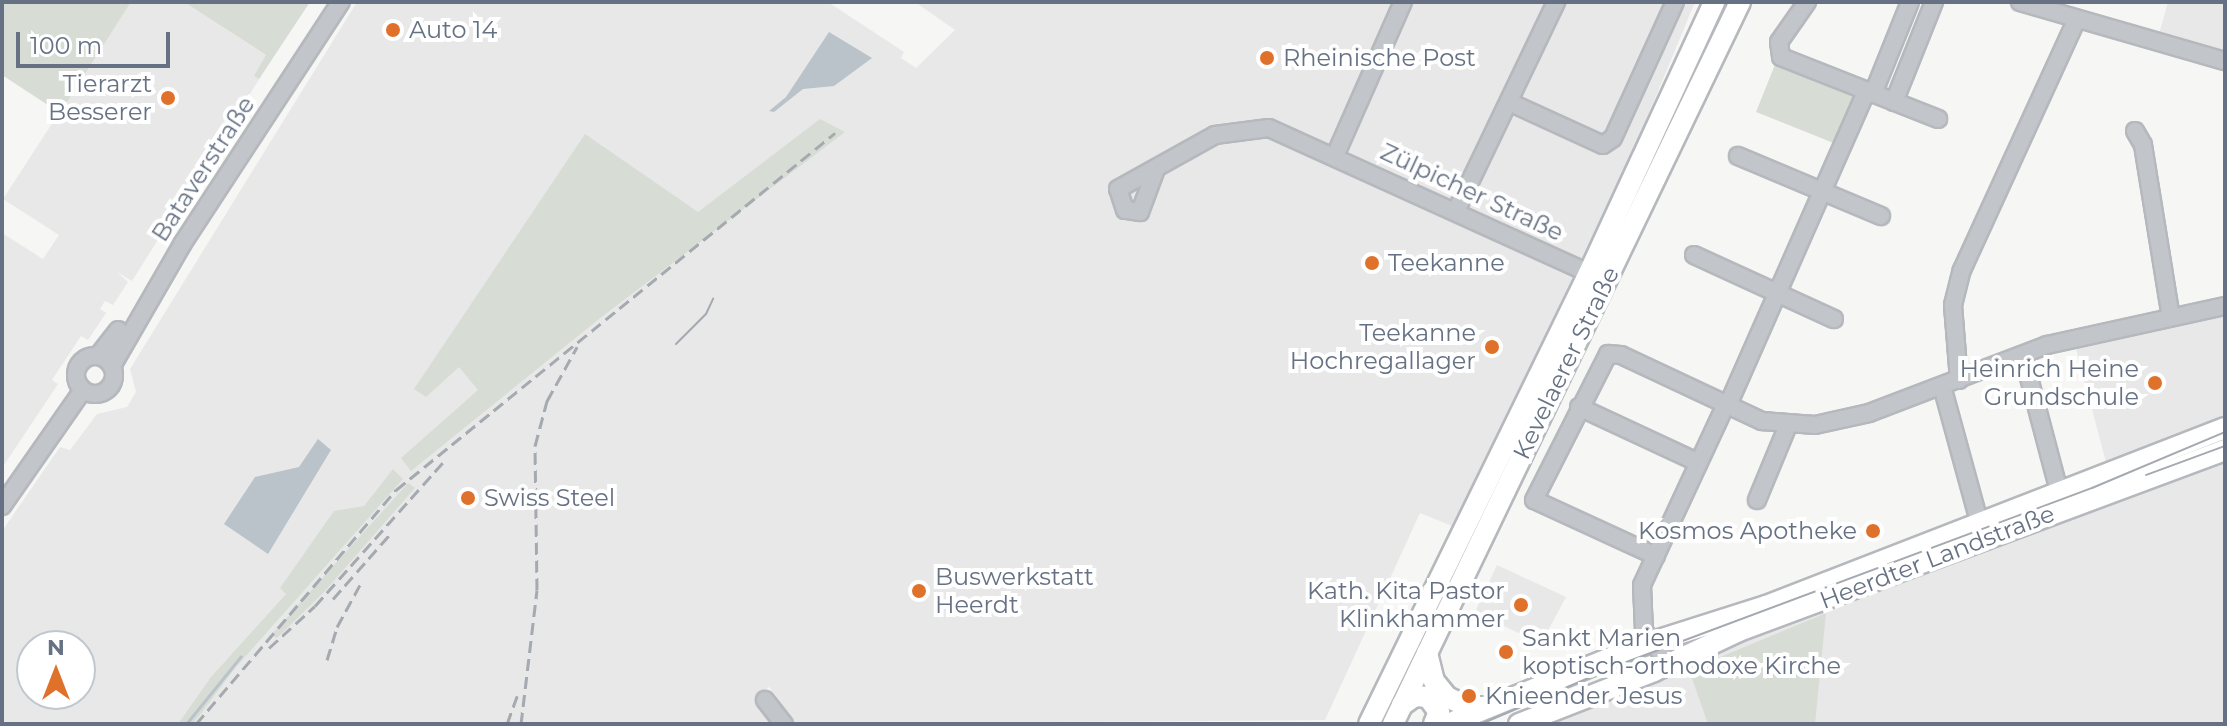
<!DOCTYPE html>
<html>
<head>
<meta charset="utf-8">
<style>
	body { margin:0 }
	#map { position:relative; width:2227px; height:726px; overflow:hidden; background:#f6f7f4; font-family:Montserrat,sans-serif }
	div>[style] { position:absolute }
	.built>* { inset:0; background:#e7e8e7 }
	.green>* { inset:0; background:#d7ddd5 }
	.water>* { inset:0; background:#bac3c9 }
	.stream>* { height:3px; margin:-1.5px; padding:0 1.5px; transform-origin:1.5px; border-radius:1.5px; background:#bac3c9 }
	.roads { filter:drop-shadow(2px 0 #b5b8bd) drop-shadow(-2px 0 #b5b8bd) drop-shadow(0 2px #b5b8bd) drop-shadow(0 -2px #b5b8bd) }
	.minor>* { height:16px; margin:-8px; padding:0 8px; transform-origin:8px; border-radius:8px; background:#c2c5c9 }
	.minor>.ring { margin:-8px; padding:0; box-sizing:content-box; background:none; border:16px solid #c2c5c9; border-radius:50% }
	.major>* { height:20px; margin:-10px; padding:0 10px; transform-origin:10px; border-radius:10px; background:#fff }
	.tram>* { height:2px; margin:-1px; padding:0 1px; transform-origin:1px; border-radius:1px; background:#a5a9b0 }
	.rail>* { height:3px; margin-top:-1.5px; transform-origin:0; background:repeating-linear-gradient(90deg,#a5a9b0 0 12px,transparent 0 18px) }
	.dots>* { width:22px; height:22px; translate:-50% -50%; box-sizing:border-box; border:4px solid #fff; border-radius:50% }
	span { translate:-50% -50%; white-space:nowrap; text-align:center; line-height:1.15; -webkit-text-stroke:8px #fff; paint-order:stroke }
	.poi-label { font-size:24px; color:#667284 }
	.left { translate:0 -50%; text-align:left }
	.right { translate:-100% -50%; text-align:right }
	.street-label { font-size:24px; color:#667284 }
	.frame { position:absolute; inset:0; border:4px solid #667284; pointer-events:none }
	.north { position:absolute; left:16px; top:630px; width:80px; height:80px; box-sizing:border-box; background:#fff; border:2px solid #c2c7ce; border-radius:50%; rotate:0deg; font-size:22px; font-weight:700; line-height:32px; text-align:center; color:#667284 }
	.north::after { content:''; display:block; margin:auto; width:28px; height:36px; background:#df712b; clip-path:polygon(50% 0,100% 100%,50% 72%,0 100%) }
	.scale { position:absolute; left:16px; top:32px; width:154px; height:36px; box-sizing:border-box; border:4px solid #667284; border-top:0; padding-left:10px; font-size:24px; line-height:28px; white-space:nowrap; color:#667284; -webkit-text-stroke:6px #fff; paint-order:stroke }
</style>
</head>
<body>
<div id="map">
	<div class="built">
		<i style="clip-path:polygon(131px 2px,184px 2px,272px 59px,132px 281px,117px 272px,128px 282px,113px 305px,105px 301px,100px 309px,106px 313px,88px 340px,81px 336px,52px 380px,58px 384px,2px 468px,2px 233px,43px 259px,59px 235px,3px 199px)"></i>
		<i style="clip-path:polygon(evenodd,357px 2px,828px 2px,904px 52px,901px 58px,916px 68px,955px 30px,915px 2px,1695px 2px,1627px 166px,1452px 526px,1420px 513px,1325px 720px,797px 724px,769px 687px,757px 698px,778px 724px,2px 724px,2px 531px,60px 447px,70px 450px,97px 414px,127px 407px,136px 392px,130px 369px,357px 2px,32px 646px,80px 646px,80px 694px,32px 694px,32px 646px)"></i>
		<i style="clip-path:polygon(2168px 2px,2225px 2px,2225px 53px,2159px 34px)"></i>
		<i style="clip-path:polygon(2225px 312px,2225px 421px,2107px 466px,2075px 345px)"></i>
		<i style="clip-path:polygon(2225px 457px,2225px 724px,1529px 724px,1723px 643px)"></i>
		<i style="clip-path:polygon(1497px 565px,1566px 597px,1545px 636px,1539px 633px,1535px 641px,1475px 612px)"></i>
	</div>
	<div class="green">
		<i style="clip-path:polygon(2px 2px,131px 2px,60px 113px,2px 75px)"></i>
		<i style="clip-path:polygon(184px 2px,310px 2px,259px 79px,254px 76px,266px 55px)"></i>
		<i style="clip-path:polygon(1776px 62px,1852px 92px,1855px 98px,1836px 144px,1756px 112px)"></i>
		<i style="clip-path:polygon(820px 119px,845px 132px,599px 319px,411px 471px,401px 458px,478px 390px,459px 367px,426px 397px,414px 389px,585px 134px,698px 212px)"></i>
		<i style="clip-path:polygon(393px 469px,403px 479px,236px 667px,193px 724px,178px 724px,211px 677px,286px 594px,280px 588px,334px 511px,364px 506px)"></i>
		<i style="clip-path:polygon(408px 483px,415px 488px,324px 592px,277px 638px,271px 635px)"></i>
		<i style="clip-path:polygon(1826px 613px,1815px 724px,1708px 724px,1689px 670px)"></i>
	</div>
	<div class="water">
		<i style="clip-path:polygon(829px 32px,872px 58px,834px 86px,803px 89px,774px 112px,769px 111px,786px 97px)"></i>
		<i style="clip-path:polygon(318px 439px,331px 450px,268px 554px,224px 524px,255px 477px,299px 467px)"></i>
	</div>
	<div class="stream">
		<i style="left:186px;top:724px;width:87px;rotate:-51deg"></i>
	</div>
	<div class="roads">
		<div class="minor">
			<i style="left:1807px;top:2px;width:49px;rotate:125deg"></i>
			<i style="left:1779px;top:42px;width:15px;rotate:82deg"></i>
			<i style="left:1781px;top:57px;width:169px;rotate:21.5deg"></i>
			<i style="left:2020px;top:2px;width:213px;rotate:16.1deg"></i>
			<i style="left:1873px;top:94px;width:99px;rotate:-68.1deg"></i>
			<i style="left:1509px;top:102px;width:103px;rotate:24.6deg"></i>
			<i style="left:1603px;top:145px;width:12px;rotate:-35deg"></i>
			<i style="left:1613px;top:138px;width:149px;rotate:-65.5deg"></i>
			<i style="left:1894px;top:102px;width:108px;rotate:-68.2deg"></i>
			<i style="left:2135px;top:131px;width:16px;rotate:60deg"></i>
			<i style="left:2143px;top:145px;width:174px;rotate:80.8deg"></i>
			<i style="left:1335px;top:156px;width:168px;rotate:-66.2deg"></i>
			<i style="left:1738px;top:156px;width:155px;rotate:22.8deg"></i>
			<i style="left:1156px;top:169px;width:46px;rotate:110.4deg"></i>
			<i style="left:1140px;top:212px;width:15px;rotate:-172deg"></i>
			<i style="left:1125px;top:210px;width:22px;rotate:-108deg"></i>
			<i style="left:1118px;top:189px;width:111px;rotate:-29.1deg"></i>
			<i style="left:1215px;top:135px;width:54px;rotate:-7.4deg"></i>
			<i style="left:1269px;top:128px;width:351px;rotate:24.4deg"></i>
			<i style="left:1456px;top:211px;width:232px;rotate:-64.4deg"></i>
			<i style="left:1694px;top:255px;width:154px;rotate:24.6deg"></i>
			<i style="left:2023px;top:355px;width:145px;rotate:75.2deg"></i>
			<i class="ring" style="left:76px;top:356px;width:22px;height:22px"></i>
			<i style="left:98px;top:356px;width:33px;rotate:-52deg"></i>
			<i style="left:112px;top:366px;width:142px;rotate:-60deg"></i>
			<i style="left:183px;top:243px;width:288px;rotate:-56.8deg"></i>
			<i style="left:1959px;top:380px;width:75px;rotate:-94.6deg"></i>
			<i style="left:1953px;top:305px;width:36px;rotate:-76deg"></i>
			<i style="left:1962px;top:270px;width:276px;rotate:-65.4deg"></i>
			<i style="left:1942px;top:386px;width:140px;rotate:74.7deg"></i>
			<i style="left:1728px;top:405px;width:342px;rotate:-66.2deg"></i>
			<i style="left:1579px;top:407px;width:132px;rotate:25deg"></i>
			<i style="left:1757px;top:500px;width:81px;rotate:-67.5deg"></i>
			<i style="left:2px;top:506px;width:141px;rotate:-55.1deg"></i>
			<i style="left:1656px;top:556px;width:134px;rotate:-155.3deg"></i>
			<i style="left:1534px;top:500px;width:164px;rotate:-63.1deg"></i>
			<i style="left:1608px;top:354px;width:13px;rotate:4deg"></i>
			<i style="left:1621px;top:355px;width:156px;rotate:25.1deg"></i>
			<i style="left:1762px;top:421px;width:53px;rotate:4.3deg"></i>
			<i style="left:1815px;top:425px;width:55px;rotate:-12.5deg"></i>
			<i style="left:1869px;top:413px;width:191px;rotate:-20.9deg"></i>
			<i style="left:2047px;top:345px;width:182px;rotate:-12.4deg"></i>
			<i style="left:1669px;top:663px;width:41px;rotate:-128deg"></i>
			<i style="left:1644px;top:631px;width:46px;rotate:-92.5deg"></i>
			<i style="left:1642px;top:585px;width:200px;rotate:-65.1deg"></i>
			<i style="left:765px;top:700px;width:31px;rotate:52deg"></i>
		</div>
		<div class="major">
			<i style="left:1427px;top:653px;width:29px;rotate:76deg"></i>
			<i style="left:1434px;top:681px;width:21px;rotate:51deg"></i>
			<i style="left:1447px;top:697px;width:23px;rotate:25deg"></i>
			<i style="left:1468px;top:707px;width:18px"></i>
			<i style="left:1402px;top:705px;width:16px;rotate:-35deg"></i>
			<i style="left:1415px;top:696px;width:13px;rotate:4deg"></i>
			<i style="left:1428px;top:697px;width:19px;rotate:54deg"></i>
			<i style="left:1439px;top:712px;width:13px;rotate:113deg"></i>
			<i style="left:1369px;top:724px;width:502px;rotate:-64deg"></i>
			<i style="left:1589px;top:273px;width:298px;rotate:-65.2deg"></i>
			<i style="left:1393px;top:724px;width:801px;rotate:-64.33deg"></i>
			<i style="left:1448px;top:724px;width:207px;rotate:-22.1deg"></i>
			<i style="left:1640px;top:646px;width:132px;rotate:-17.6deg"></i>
			<i style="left:1766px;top:606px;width:492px;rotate:-21.2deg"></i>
			<i style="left:1519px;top:724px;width:145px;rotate:-21.4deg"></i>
			<i style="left:1654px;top:671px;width:94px;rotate:-25.2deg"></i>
			<i style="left:1739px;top:631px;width:519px;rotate:-20.43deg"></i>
		</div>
	</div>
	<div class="tram">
		<i style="left:676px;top:344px;width:42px;rotate:-45deg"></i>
		<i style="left:706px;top:314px;width:17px;rotate:-65deg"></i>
		<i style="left:2146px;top:475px;width:84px;rotate:-20.2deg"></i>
		<i style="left:1481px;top:724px;width:152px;rotate:-23.2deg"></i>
		<i style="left:1621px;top:664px;width:503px;rotate:-20.49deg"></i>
		<i style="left:2092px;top:488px;width:144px;rotate:-22.8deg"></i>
	</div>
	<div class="rail">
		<i style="left:333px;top:599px;width:88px;rotate:-48.7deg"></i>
		<i style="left:269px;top:648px;width:62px;rotate:-42.4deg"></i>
		<i style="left:315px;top:606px;width:194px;rotate:-48.3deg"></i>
		<i style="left:327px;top:660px;width:34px;rotate:-73deg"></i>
		<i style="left:337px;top:627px;width:50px;rotate:-61.4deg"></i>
		<i style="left:196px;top:724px;width:308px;rotate:-49.5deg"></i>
		<i style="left:396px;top:490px;width:566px;rotate:-39.12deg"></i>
		<i style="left:507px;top:724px;width:30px;rotate:-70deg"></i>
		<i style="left:521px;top:724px;width:135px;rotate:-83.2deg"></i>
		<i style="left:537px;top:590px;width:144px;rotate:-90.8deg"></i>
		<i style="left:535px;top:446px;width:47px;rotate:-75.1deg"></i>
		<i style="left:547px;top:401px;width:62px;rotate:-60.9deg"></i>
	</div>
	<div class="dots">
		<i style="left:393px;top:30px;background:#df712b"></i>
		<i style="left:1267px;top:58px;background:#df712b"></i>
		<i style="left:168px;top:98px;background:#df712b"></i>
		<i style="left:1372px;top:263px;background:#df712b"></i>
		<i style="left:1492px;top:347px;background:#df712b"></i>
		<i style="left:2155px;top:383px;background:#df712b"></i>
		<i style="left:468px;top:498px;background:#df712b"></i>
		<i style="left:1873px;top:531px;background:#df712b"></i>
		<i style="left:919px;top:591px;background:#df712b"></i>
		<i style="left:1521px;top:605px;background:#df712b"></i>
		<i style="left:1506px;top:652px;background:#df712b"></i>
		<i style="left:1469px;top:696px;background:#df712b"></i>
	</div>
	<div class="poi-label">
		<span class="left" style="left:409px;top:30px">Auto 14</span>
		<span class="left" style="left:1283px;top:58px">Rheinische Post</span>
		<span class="right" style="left:152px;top:98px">Tierarzt<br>Besserer</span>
		<span class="left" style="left:1388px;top:263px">Teekanne</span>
		<span class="right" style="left:1476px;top:347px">Teekanne<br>Hochregallager</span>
		<span class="right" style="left:2139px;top:383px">Heinrich Heine<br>Grundschule</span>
		<span class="left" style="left:484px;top:498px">Swiss Steel</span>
		<span class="right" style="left:1857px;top:531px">Kosmos Apotheke</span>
		<span class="left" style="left:935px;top:591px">Buswerkstatt<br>Heerdt</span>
		<span class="right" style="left:1505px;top:605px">Kath. Kita Pastor<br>Klinkhammer</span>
		<span class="left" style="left:1522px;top:652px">Sankt Marien<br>koptisch-orthodoxe Kirche</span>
		<span class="left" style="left:1485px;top:696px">Knieender Jesus</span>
	</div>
	<div class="street-label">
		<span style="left:203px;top:169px;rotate:-57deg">Bataverstraße</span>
		<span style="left:1472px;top:192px;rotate:25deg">Zülpicher Straße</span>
		<span style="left:1566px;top:363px;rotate:-64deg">Kevelaerer Straße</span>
		<span style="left:1937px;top:557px;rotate:-21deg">Heerdter Landstraße</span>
	</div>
	<div class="frame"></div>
	<div class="north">N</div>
	<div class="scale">100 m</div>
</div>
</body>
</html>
